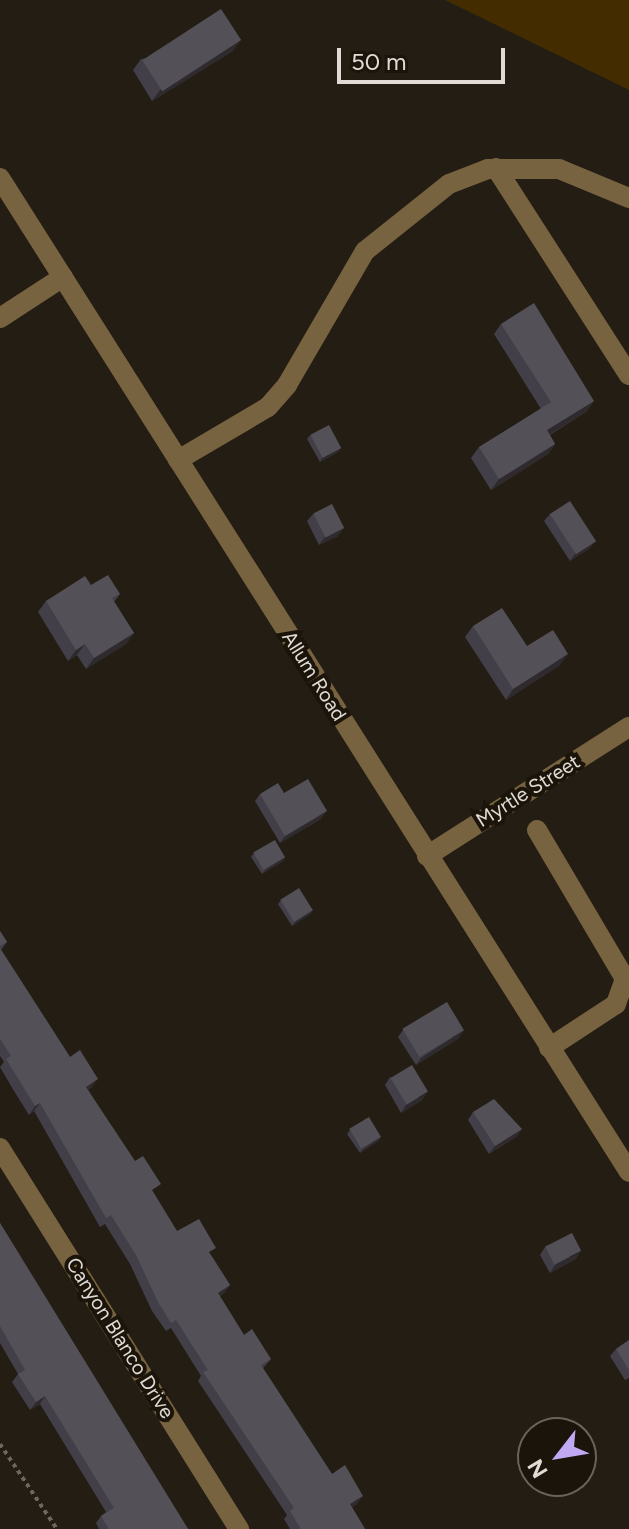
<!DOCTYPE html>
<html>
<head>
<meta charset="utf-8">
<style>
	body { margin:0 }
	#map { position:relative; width:629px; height:1529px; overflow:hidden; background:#241d13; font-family:Figtree,sans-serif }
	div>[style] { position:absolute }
	.green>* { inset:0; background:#432c00 }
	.path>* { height:4px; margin-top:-2px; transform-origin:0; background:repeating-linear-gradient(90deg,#6d675e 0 4px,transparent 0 8px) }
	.minor>* { height:20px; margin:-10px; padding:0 10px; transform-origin:10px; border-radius:10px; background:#786341 }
	.wall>* { inset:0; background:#423f49 }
	.shaded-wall>* { inset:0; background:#2f2a2d }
	.building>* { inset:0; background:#535058; transform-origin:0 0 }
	span { translate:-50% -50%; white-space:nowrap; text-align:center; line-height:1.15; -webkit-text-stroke:8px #1a140a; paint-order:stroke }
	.street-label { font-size:20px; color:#e0dbd4 }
	.north { position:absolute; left:517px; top:1417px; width:80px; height:80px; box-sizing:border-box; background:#1a140a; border:2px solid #69645b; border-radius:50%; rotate:239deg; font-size:22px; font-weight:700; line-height:32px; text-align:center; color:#e0dbd4 }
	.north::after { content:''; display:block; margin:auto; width:28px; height:36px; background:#c1a8f3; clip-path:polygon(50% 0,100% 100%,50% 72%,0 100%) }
	.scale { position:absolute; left:337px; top:48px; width:168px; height:36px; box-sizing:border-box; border:4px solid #e0dbd4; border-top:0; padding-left:10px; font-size:24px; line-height:28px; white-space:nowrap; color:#e0dbd4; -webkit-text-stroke:6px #1a140a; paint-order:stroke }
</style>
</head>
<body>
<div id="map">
	<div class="green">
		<i style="clip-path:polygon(445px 0,629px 0,629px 90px)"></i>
	</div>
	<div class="path">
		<i style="left:0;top:1444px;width:102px;rotate:56.2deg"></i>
	</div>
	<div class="minor">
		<i style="left:496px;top:168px;width:246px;rotate:57.3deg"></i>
		<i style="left:0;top:178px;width:1176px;rotate:57.67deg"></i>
		<i style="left:0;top:318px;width:75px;rotate:-33.1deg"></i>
		<i style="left:178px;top:460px;width:104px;rotate:-30.5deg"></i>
		<i style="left:268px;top:407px;width:29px;rotate:-49deg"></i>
		<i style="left:287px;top:385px;width:155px;rotate:-59.8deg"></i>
		<i style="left:365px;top:251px;width:107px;rotate:-38.6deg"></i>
		<i style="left:449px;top:184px;width:42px;rotate:-21deg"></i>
		<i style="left:488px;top:169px;width:71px"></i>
		<i style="left:559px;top:169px;width:76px;rotate:22.5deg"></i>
		<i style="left:537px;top:830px;width:173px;rotate:59.4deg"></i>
		<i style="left:625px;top:979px;width:27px;rotate:110deg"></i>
		<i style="left:616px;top:1004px;width:80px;rotate:146.7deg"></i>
		<i style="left:427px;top:856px;width:240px;rotate:-32.6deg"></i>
		<i style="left:0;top:1148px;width:450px;rotate:57.9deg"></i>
	</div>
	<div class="wall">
		<i style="clip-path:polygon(233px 51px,152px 101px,133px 70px,141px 59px)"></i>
		<i style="clip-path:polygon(501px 324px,594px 401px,586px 412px,550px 435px,555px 444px,548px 454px,491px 490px,471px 458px,479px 447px,541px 409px,494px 334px)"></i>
		<i style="clip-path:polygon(310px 435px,341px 448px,338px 452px,320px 462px,307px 439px)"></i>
		<i style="clip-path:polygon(313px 514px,338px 536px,319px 545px,307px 521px)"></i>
		<i style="clip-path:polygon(550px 514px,590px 548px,570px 561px,544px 521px)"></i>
		<i style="clip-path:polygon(91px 585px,120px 594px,114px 602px,134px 633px,126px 644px,86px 669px,77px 655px,68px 661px,38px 612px,46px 601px)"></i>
		<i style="clip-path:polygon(473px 626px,527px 646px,560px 665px,506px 700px,465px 637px)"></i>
		<i style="clip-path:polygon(284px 793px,321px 819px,280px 843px,255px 801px,260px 794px)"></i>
		<i style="clip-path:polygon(254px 853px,285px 857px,283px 861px,262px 874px,251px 857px)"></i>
		<i style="clip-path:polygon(281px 900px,313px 910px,310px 914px,292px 926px,278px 904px)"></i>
		<i style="clip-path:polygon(0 931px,7px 942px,1px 950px,70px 1057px,92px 1087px,88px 1090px,177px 1231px,211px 1255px,230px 1285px,224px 1293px,220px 1296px,244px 1335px,271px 1359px,263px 1368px,332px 1474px,357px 1504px,352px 1507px,365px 1529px,290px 1529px,284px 1519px,287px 1515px,198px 1381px,201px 1376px,171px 1328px,166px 1331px,152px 1311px,130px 1264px,105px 1224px,100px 1227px,34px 1111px,29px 1115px,14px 1091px,0 1067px,4px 1062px,0 1056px)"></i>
		<i style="clip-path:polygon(403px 1030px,459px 1038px,416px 1065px,398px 1037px)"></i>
		<i style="clip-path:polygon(390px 1077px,422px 1100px,401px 1113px,385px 1085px)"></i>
		<i style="clip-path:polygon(473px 1112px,522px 1129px,516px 1137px,489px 1154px,468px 1120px)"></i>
		<i style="clip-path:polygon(350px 1130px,381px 1137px,378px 1141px,360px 1153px,347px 1134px)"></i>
		<i style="clip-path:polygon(0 1223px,188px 1529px,99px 1529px,96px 1523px,101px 1516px,106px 1512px,40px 1404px,30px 1410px,12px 1382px,18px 1374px,0 1343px)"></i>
		<i style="clip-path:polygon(545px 1247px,576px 1259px,550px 1273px,540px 1255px)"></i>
		<i style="clip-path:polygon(629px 1340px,629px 1378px,625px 1380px,610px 1356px,616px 1349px)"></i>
	</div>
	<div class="shaded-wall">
		<i style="clip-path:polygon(241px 40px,233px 51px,152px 101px,160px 90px)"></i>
		<i style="clip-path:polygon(594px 401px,586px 412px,539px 441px,547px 430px)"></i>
		<i style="clip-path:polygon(555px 444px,548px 454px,491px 490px,499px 479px)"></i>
		<i style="clip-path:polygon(341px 448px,338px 452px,320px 462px,322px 458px)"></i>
		<i style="clip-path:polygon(344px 528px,338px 536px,319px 545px,324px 538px)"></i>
		<i style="clip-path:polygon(596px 541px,590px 548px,570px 561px,575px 554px)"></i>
		<i style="clip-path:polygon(134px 633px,126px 644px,86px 669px,94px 658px)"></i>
		<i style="clip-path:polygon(85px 644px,77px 655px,68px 661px,76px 650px)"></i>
		<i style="clip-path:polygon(568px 654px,560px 665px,506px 700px,513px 689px)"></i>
		<i style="clip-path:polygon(327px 811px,321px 819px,280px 843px,285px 836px)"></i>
		<i style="clip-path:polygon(285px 857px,283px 861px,262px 874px,265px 870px)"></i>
		<i style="clip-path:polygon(313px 910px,310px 914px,292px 926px,295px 922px)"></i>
		<i style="clip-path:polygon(464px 1030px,459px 1038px,416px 1065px,421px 1058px)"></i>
		<i style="clip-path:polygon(98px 1079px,92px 1087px,80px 1095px,86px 1087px)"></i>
		<i style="clip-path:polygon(428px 1092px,422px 1100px,401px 1113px,406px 1105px)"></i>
		<i style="clip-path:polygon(40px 1103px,34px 1111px,29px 1115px,35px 1106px)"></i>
		<i style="clip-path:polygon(522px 1129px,516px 1137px,489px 1154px,495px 1146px)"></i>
		<i style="clip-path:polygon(381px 1137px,378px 1141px,360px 1153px,363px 1149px)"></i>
		<i style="clip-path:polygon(581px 1251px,576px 1259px,550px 1273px,555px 1265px)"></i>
		<i style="clip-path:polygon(230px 1285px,224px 1293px,212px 1301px,218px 1293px)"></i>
		<i style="clip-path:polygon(45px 1396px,40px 1404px,30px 1410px,36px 1402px)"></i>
		<i style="clip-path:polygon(363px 1496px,357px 1504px,345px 1512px,350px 1504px)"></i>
	</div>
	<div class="building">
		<i style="left:221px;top:9px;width:37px;height:94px;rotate:57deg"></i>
		<i style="clip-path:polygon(534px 303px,594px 401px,547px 430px,555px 444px,499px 479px,479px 447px,551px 402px,501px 324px)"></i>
		<i style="left:329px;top:425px;width:26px;height:21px;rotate:62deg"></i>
		<i style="left:570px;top:501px;width:48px;height:24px;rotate:57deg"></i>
		<i style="left:332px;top:504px;width:27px;height:21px;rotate:63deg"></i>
		<i style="clip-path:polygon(108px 575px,120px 594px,112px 598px,134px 633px,94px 658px,85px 644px,76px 650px,46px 601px,85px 576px,91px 585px)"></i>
		<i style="clip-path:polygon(502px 608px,527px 646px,553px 630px,568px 654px,513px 689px,473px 626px)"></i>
		<i style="clip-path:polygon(308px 779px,327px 811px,285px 836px,260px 794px,278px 783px,284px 793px)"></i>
		<i style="left:275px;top:840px;width:20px;height:25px;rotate:60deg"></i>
		<i style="left:299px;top:888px;width:26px;height:22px;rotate:58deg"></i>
		<i style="clip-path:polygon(0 931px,7px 942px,0 946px)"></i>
		<i style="clip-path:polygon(0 948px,70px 1057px,80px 1050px,98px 1079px,86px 1087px,135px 1161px,143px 1156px,161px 1184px,152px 1190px,177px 1231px,199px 1219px,216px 1248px,209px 1252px,230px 1285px,218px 1293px,244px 1335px,252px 1329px,271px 1359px,261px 1365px,332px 1474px,345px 1465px,363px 1496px,350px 1504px,365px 1529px,301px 1529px,290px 1511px,294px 1508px,203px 1372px,208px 1370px,176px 1320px,171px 1323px,158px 1302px,136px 1255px,111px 1215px,106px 1218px,40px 1103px,35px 1106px,6px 1059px,11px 1056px,0 1039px)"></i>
		<i style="left:447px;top:1002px;width:33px;height:52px;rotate:59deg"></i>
		<i style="left:412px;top:1065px;width:31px;height:25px;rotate:59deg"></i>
		<i style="clip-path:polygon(494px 1099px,522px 1129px,495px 1146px,473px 1112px)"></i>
		<i style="left:369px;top:1117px;width:23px;height:23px;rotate:59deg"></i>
		<i style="clip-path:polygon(0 1223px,188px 1529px,109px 1529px,101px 1516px,114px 1508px,45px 1396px,36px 1402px,18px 1374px,25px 1370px,0 1326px)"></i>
		<i style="left:572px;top:1233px;width:20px;height:30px;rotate:63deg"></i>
		<i style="clip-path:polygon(629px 1340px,629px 1370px,616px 1349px)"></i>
	</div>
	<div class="street-label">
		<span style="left:314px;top:676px;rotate:58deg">Allum Road</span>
		<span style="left:528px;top:791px;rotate:-32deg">Myrtle Street</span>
		<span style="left:120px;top:1338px;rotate:58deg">Canyon Blanco Drive</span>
	</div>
	<div class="north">N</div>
	<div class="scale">50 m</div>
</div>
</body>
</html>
